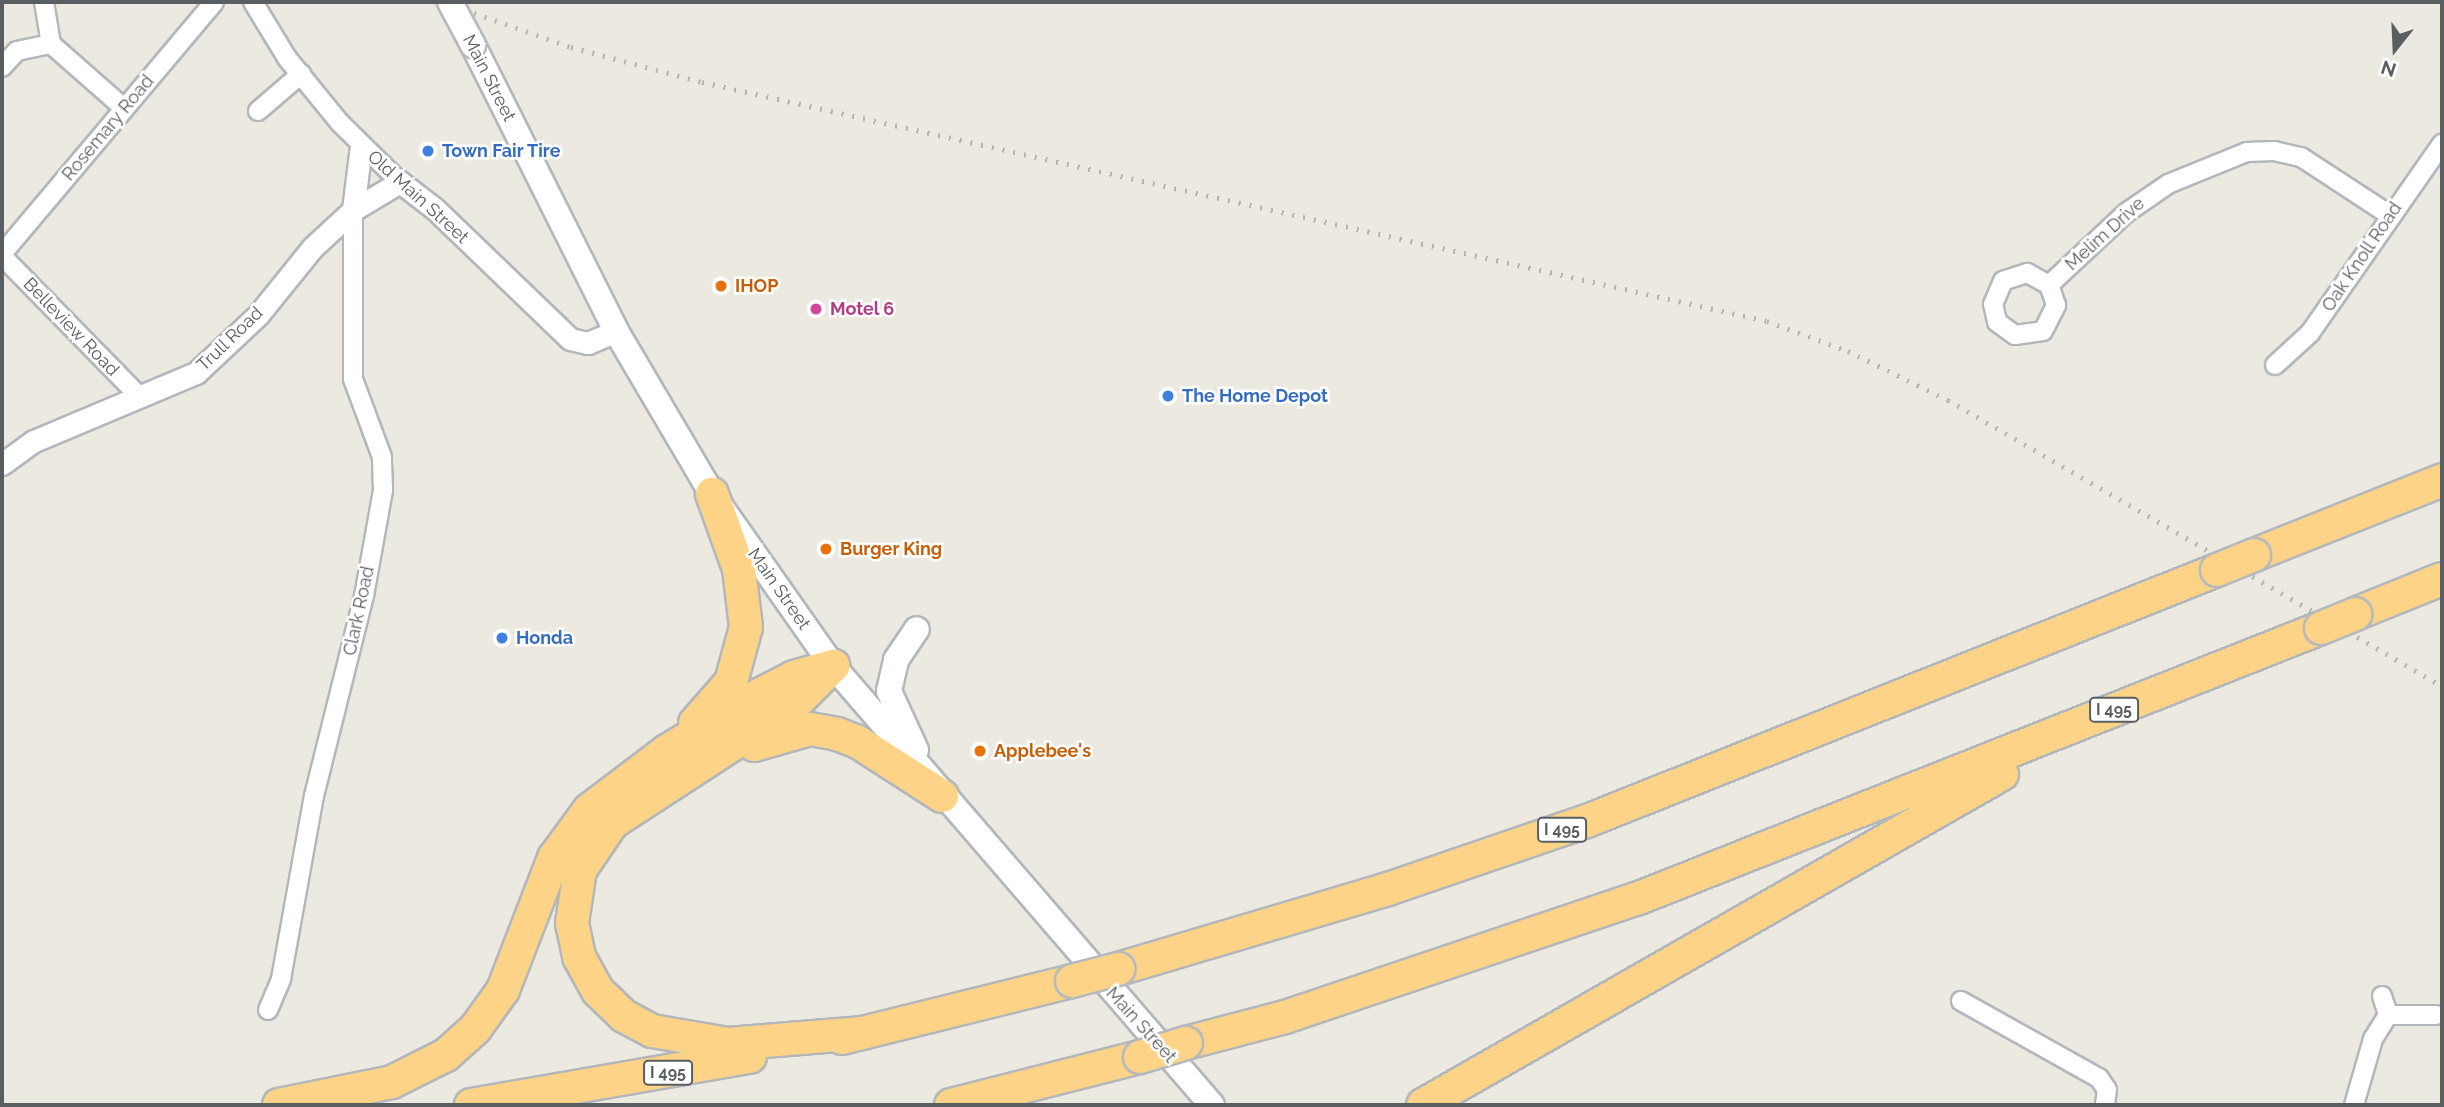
<!DOCTYPE html>
<html>
<head>
<meta charset="utf-8">
<style>
	body { margin:0 }
	#map { position:relative; width:2444px; height:1107px; overflow:hidden; background:#ece9e0; font-family:Raleway,sans-serif }
	div>[style] { position:absolute }
	.roads { filter:drop-shadow(2px 0 #b3b7bb) drop-shadow(-2px 0 #b3b7bb) drop-shadow(0 2px #b3b7bb) drop-shadow(0 -2px #b3b7bb) }
	.minor>* { height:18px; margin:-9px; padding:0 9px; transform-origin:9px; border-radius:9px; background:#fff }
	.tertiary>* { height:21px; margin:-10.5px; padding:0 10.5px; transform-origin:10.5px; border-radius:10.5px; background:#fff }
	.secondary>* { height:24px; margin:-12px; padding:0 12px; transform-origin:12px; border-radius:12px; background:#fff }
	.motorway>* { height:32px; margin:-16px; padding:0 16px; transform-origin:16px; border-radius:16px; background:#fdd487 }
	.rail>* { height:4.5px; margin-top:-2.25px; transform-origin:0; background:repeating-linear-gradient(90deg,#b2b3b3 0 2px,transparent 0 11px) }
	.bridges { filter:drop-shadow(2px 0 #b4b9be) drop-shadow(-2px 0 #b4b9be) drop-shadow(0 2px #b4b9be) drop-shadow(0 -2px #b4b9be) }
	.secondary-bridge>* { height:24px; margin:-12px; padding:0 12px; transform-origin:12px; border-radius:12px; background:#fff }
	.motorway-bridge>* { height:32px; margin:-16px; padding:0 16px; transform-origin:16px; border-radius:16px; background:#fdd487 }
	.dots>* { width:19px; height:19px; translate:-50% -50%; box-sizing:border-box; border:4px solid #fff; border-radius:50% }
	span { translate:-50% -50%; white-space:nowrap; text-align:center; line-height:1.15; -webkit-text-stroke:5px #fff; paint-order:stroke }
	.shield-label span { padding:2px 5px; background:#fff; border:2px solid; border-radius:5px; -webkit-text-stroke-width:0 }
	.shield-label { font-size:16px; color:#595e62; font-weight:700 }
	.street-label { font-size:18px; color:#595e62 }
	.shop-label { font-size:18px; color:#366cbe; font-weight:700 }
	.left { translate:0 -50%; text-align:left }
	.food-label { font-size:18px; color:#c56008; font-weight:700 }
	.hotel-label { font-size:18px; color:#b23c85; font-weight:700 }
	.frame { position:absolute; inset:0; border:4px solid #595e62; pointer-events:none }
	.north { position:absolute; left:2360px; top:14px; width:70px; height:70px; -webkit-text-stroke:5px #fff; paint-order:stroke; rotate:198deg; font-size:19px; font-weight:700; line-height:28px; text-align:center; color:#595e62 }
	.north::after { content:''; display:block; margin:auto; width:24px; height:32px; background:#595e62; clip-path:polygon(50% 0,100% 100%,50% 72%,0 100%) }
</style>
</head>
<body>
<div id="map">
	<div class="roads">
		<div class="minor">
			<i style="left:44px;top:2px;width:43px;rotate:80.5deg"></i>
			<i style="left:253px;top:2px;width:66px;rotate:58.7deg"></i>
			<i style="left:287px;top:58px;width:84px;rotate:50.8deg"></i>
			<i style="left:340px;top:123px;width:84px;rotate:44.5deg"></i>
			<i style="left:51px;top:44px;width:98px;rotate:41.3deg"></i>
			<i style="left:2px;top:67px;width:22px;rotate:-47deg"></i>
			<i style="left:17px;top:51px;width:35px;rotate:-12deg"></i>
			<i style="left:258px;top:111px;width:57px;rotate:-40.7deg"></i>
			<i style="left:2px;top:254px;width:329px;rotate:-49.9deg"></i>
			<i style="left:2px;top:256px;width:199px;rotate:45.6deg"></i>
			<i style="left:2049px;top:285px;width:25px;rotate:-151deg"></i>
			<i style="left:2027px;top:273px;width:25px;rotate:162deg"></i>
			<i style="left:2003px;top:281px;width:25px;rotate:113deg"></i>
			<i style="left:1993px;top:304px;width:18px;rotate:77deg"></i>
			<i style="left:1997px;top:322px;width:22px;rotate:36deg"></i>
			<i style="left:2015px;top:335px;width:28px;rotate:-8deg"></i>
			<i style="left:2043px;top:331px;width:29px;rotate:-63deg"></i>
			<i style="left:2056px;top:305px;width:21px;rotate:-109deg"></i>
			<i style="left:2049px;top:285px;width:105px;rotate:-43.1deg"></i>
			<i style="left:2126px;top:213px;width:51px;rotate:-34.6deg"></i>
			<i style="left:2168px;top:184px;width:85px;rotate:-22.1deg"></i>
			<i style="left:2247px;top:152px;width:27px;rotate:-2deg"></i>
			<i style="left:2274px;top:151px;width:28px;rotate:13deg"></i>
			<i style="left:2301px;top:157px;width:108px;rotate:33.2deg"></i>
			<i style="left:2275px;top:365px;width:47px;rotate:-42.4deg"></i>
			<i style="left:2310px;top:333px;width:231px;rotate:-55.1deg"></i>
			<i style="left:2382px;top:996px;width:20px;rotate:72deg"></i>
			<i style="left:1961px;top:1001px;width:158px;rotate:29.2deg"></i>
			<i style="left:2099px;top:1078px;width:14px;rotate:56deg"></i>
			<i style="left:2107px;top:1090px;width:15px;rotate:98deg"></i>
			<i style="left:268px;top:1010px;width:34px;rotate:-67deg"></i>
			<i style="left:281px;top:979px;width:186px;rotate:-79.8deg"></i>
			<i style="left:314px;top:796px;width:206px;rotate:-76deg"></i>
			<i style="left:364px;top:596px;width:108px;rotate:-79.8deg"></i>
			<i style="left:383px;top:490px;width:33px;rotate:-92deg"></i>
			<i style="left:382px;top:457px;width:83px;rotate:-110.4deg"></i>
			<i style="left:353px;top:379px;width:169px;rotate:-90deg"></i>
			<i style="left:2388px;top:1015px;width:48px"></i>
			<i style="left:2354px;top:1105px;width:69px;rotate:-73.9deg"></i>
			<i style="left:2373px;top:1039px;width:28px;rotate:-58deg"></i>
		</div>
		<div class="tertiary">
			<i style="left:353px;top:210px;width:64px;rotate:-82.9deg"></i>
			<i style="left:2px;top:464px;width:39px;rotate:-36deg"></i>
			<i style="left:34px;top:441px;width:176px;rotate:-22.8deg"></i>
			<i style="left:196px;top:373px;width:85px;rotate:-43.1deg"></i>
			<i style="left:258px;top:315px;width:86px;rotate:-51.1deg"></i>
			<i style="left:312px;top:248px;width:56px;rotate:-42.8deg"></i>
			<i style="left:353px;top:210px;width:55px;rotate:-30.8deg"></i>
			<i style="left:400px;top:182px;width:44px;rotate:37.6deg"></i>
			<i style="left:435px;top:209px;width:187px;rotate:43.9deg"></i>
			<i style="left:570px;top:339px;width:18px;rotate:13deg"></i>
			<i style="left:588px;top:343px;width:30px;rotate:-23deg"></i>
		</div>
		<div class="secondary">
			<i style="left:473px;top:45px;width:320px;rotate:63.4deg"></i>
			<i style="left:616px;top:331px;width:189px;rotate:59.5deg"></i>
			<i style="left:712px;top:494px;width:210px;rotate:54.9deg"></i>
			<i style="left:833px;top:666px;width:580px;rotate:49.2deg"></i>
			<i style="left:916px;top:750px;width:65px;rotate:-114.6deg"></i>
			<i style="left:889px;top:691px;width:32px;rotate:-77deg"></i>
			<i style="left:896px;top:660px;width:37px;rotate:-56deg"></i>
		</div>
		<div class="motorway">
			<i style="left:2254px;top:555px;width:202px;rotate:-21.7deg"></i>
			<i style="left:2355px;top:614px;width:94px;rotate:-21.9deg"></i>
			<i style="left:833px;top:666px;width:52px;rotate:135deg"></i>
			<i style="left:796px;top:703px;width:220px;rotate:146.9deg"></i>
			<i style="left:612px;top:823px;width:57px;rotate:124.2deg"></i>
			<i style="left:580px;top:870px;width:54px;rotate:98.6deg"></i>
			<i style="left:572px;top:923px;width:35px;rotate:78deg"></i>
			<i style="left:579px;top:957px;width:39px;rotate:61deg"></i>
			<i style="left:598px;top:991px;width:36px;rotate:44deg"></i>
			<i style="left:624px;top:1016px;width:32px;rotate:28deg"></i>
			<i style="left:652px;top:1031px;width:77px;rotate:9.7deg"></i>
			<i style="left:728px;top:1044px;width:135px;rotate:-4.7deg"></i>
			<i style="left:695px;top:723px;width:55px;rotate:-48.7deg"></i>
			<i style="left:731px;top:682px;width:57px;rotate:-74.7deg"></i>
			<i style="left:746px;top:627px;width:58px;rotate:-96.9deg"></i>
			<i style="left:739px;top:569px;width:80px;rotate:-109.8deg"></i>
			<i style="left:754px;top:745px;width:58px;rotate:-15.9deg"></i>
			<i style="left:810px;top:729px;width:27px;rotate:10deg"></i>
			<i style="left:837px;top:734px;width:22px;rotate:21deg"></i>
			<i style="left:858px;top:742px;width:100px;rotate:32.7deg"></i>
			<i style="left:1118px;top:969px;width:282px;rotate:-16.5deg"></i>
			<i style="left:1388px;top:889px;width:210px;rotate:-18.9deg"></i>
			<i style="left:1587px;top:821px;width:678px;rotate:-21.72deg"></i>
			<i style="left:842px;top:1038px;width:237px;rotate:-13.9deg"></i>
			<i style="left:1186px;top:1043px;width:102px;rotate:-14.7deg"></i>
			<i style="left:1285px;top:1017px;width:373px;rotate:-18.6deg"></i>
			<i style="left:1639px;top:898px;width:734px;rotate:-21.6deg"></i>
			<i style="left:279px;top:1105px;width:115px;rotate:-11.5deg"></i>
			<i style="left:392px;top:1082px;width:60px;rotate:-26.6deg"></i>
			<i style="left:446px;top:1055px;width:39px;rotate:-42deg"></i>
			<i style="left:475px;top:1029px;width:48px;rotate:-54.3deg"></i>
			<i style="left:503px;top:990px;width:142px;rotate:-68.9deg"></i>
			<i style="left:554px;top:858px;width:59px;rotate:-53.9deg"></i>
			<i style="left:589px;top:810px;width:98px;rotate:-37.1deg"></i>
			<i style="left:667px;top:751px;width:108px;rotate:-31.3deg"></i>
			<i style="left:759px;top:695px;width:39px;rotate:-27deg"></i>
			<i style="left:794px;top:677px;width:41px;rotate:-15.8deg"></i>
			<i style="left:471px;top:1105px;width:283px;rotate:-9.8deg"></i>
			<i style="left:951px;top:1105px;width:195px;rotate:-14.3deg"></i>
			<i style="left:1423px;top:1105px;width:667px;rotate:-29.76deg"></i>
		</div>
	</div>
	<div class="rail">
		<i style="left:443px;top:2px;width:136px;rotate:19.4deg"></i>
		<i style="left:571px;top:47px;width:136px;rotate:15deg"></i>
		<i style="left:702px;top:82px;width:1091px;rotate:12.65deg"></i>
		<i style="left:1767px;top:321px;width:86px;rotate:20.3deg"></i>
		<i style="left:1848px;top:351px;width:111px;rotate:26.1deg"></i>
		<i style="left:1948px;top:400px;width:571px;rotate:30.07deg"></i>
	</div>
	<div class="bridges">
		<div class="secondary-bridge">
			<i style="left:450px;top:2px;width:49px;rotate:61.9deg"></i>
		</div>
		<div class="motorway-bridge">
			<i style="left:2217px;top:570px;width:40px;rotate:-22deg"></i>
			<i style="left:2321px;top:628px;width:37px;rotate:-22deg"></i>
			<i style="left:1072px;top:981px;width:48px;rotate:-14.6deg"></i>
			<i style="left:1140px;top:1057px;width:48px;rotate:-16.9deg"></i>
		</div>
	</div>
	<div class="dots">
		<i style="left:428px;top:151px;background:#3f7fe0"></i>
		<i style="left:721px;top:286px;background:#e8710a"></i>
		<i style="left:816px;top:309px;background:#d1479c"></i>
		<i style="left:1168px;top:396px;background:#3f7fe0"></i>
		<i style="left:826px;top:549px;background:#e8710a"></i>
		<i style="left:502px;top:638px;background:#3f7fe0"></i>
		<i style="left:980px;top:751px;background:#e8710a"></i>
	</div>
	<div class="shield-label">
		<span style="left:2114px;top:710px">I 495</span>
		<span style="left:1562px;top:830px">I 495</span>
		<span style="left:668px;top:1073px">I 495</span>
	</div>
	<div class="street-label">
		<span style="left:489px;top:78px;rotate:63deg">Main Street</span>
		<span style="left:108px;top:128px;rotate:-50deg">Rosemary Road</span>
		<span style="left:418px;top:197px;rotate:42deg">Old Main Street</span>
		<span style="left:2105px;top:234px;rotate:-42deg">Melim Drive</span>
		<span style="left:2362px;top:257px;rotate:-56deg">Oak Knoll Road</span>
		<span style="left:71px;top:327px;rotate:46deg">Belleview Road</span>
		<span style="left:230px;top:339px;rotate:-44deg">Trull Road</span>
		<span style="left:779px;top:589px;rotate:55deg">Main Street</span>
		<span style="left:359px;top:611px;rotate:-78deg">Clark Road</span>
		<span style="left:1141px;top:1025px;rotate:48deg">Main Street</span>
	</div>
	<div class="shop-label">
		<span class="left" style="left:442px;top:151px">Town Fair Tire</span>
		<span class="left" style="left:1182px;top:396px">The Home Depot</span>
		<span class="left" style="left:516px;top:638px">Honda</span>
	</div>
	<div class="food-label">
		<span class="left" style="left:735px;top:286px">IHOP</span>
		<span class="left" style="left:840px;top:549px">Burger King</span>
		<span class="left" style="left:994px;top:751px">Applebee's</span>
	</div>
	<div class="hotel-label">
		<span class="left" style="left:830px;top:309px">Motel 6</span>
	</div>
	<div class="frame"></div>
	<div class="north">N</div>
</div>
</body>
</html>
